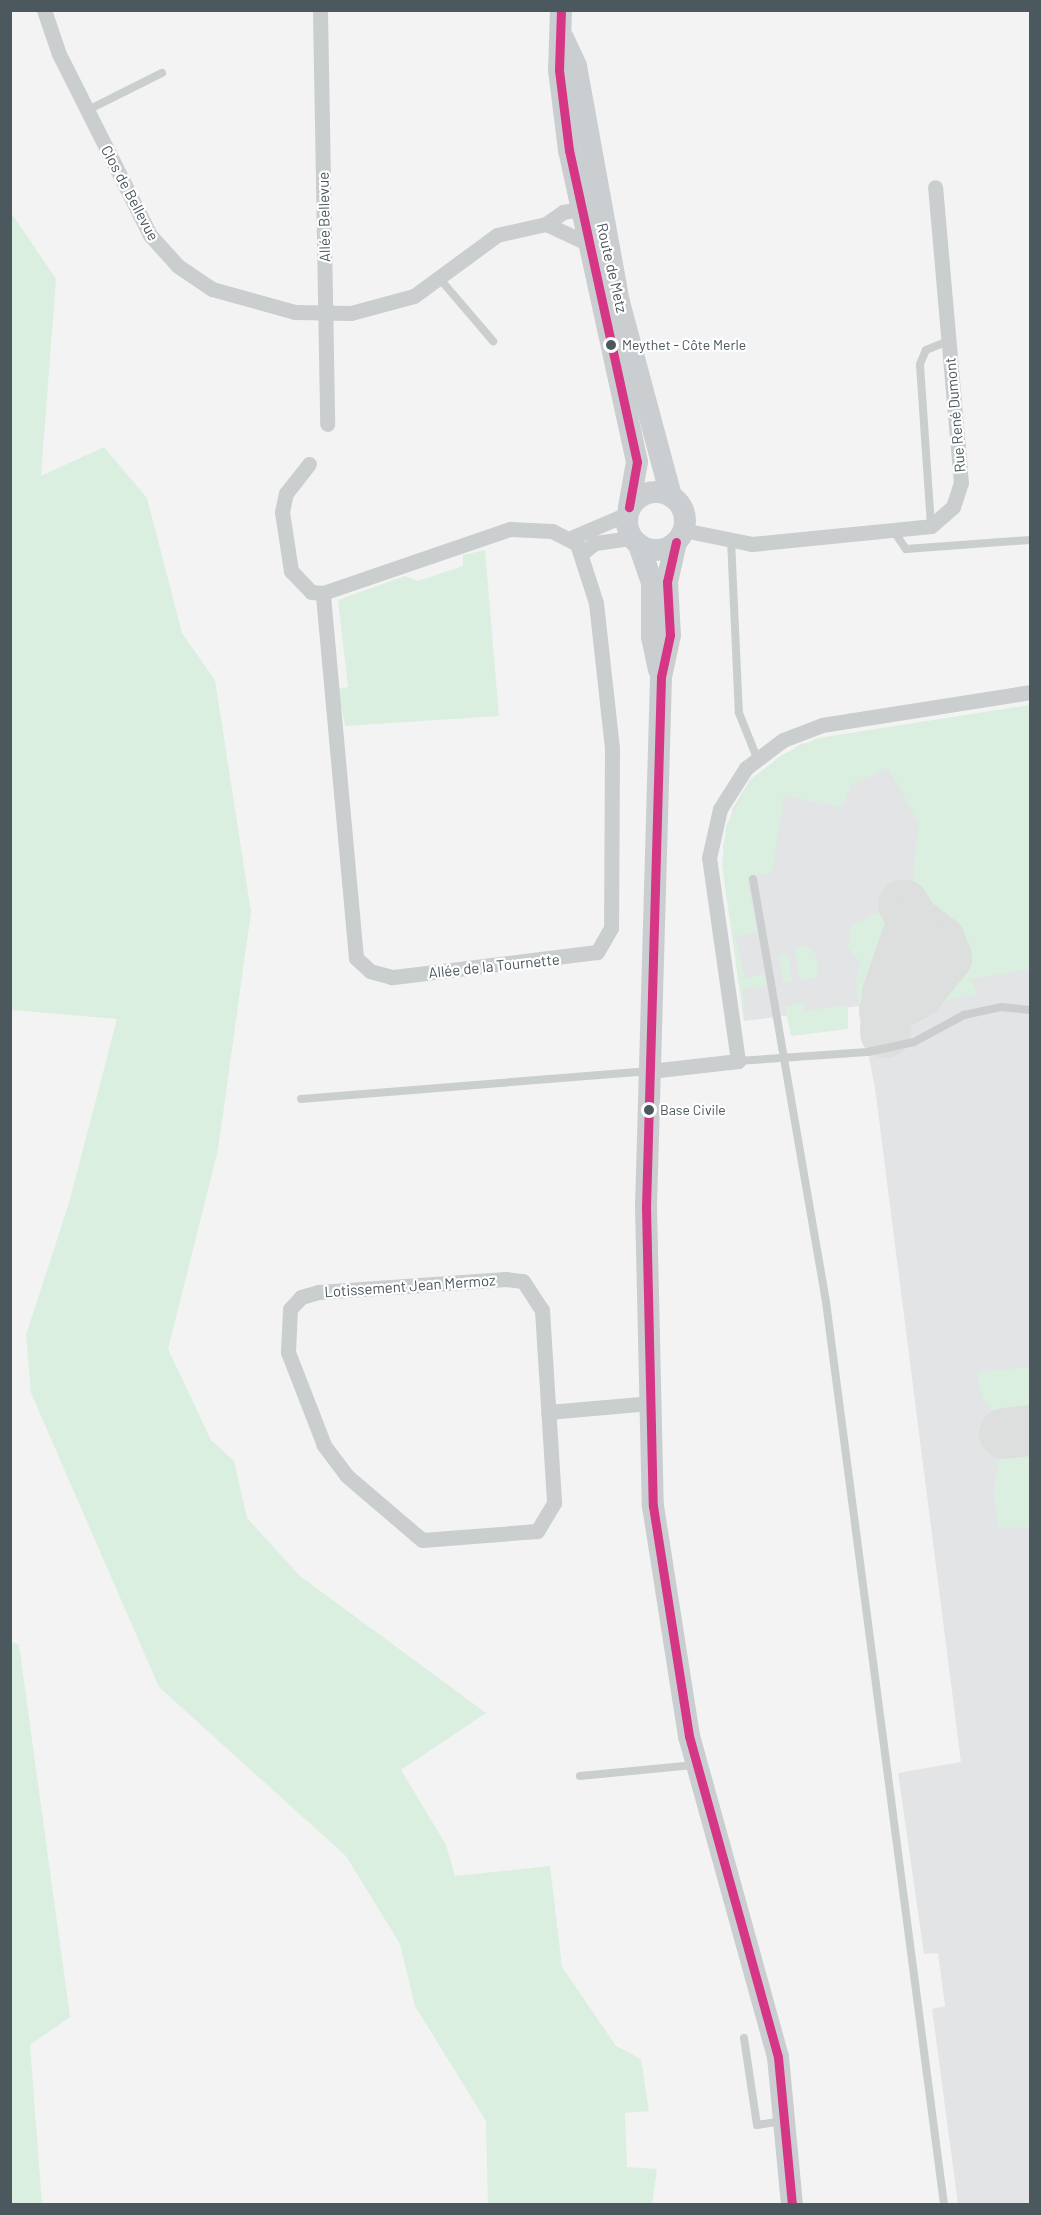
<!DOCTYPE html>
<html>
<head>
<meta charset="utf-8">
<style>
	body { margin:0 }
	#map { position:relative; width:1041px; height:2215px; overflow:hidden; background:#f3f3f3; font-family:Barlow,sans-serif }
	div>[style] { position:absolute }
	.airport>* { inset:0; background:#e3e4e5 }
	.green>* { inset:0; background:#daefdf; transform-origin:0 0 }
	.taxiway>* { height:51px; margin:-25.5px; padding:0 25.5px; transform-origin:25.5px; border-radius:25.5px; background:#dddede }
	.lane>* { height:8px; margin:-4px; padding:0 4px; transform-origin:4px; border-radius:4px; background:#cbcece }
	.street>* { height:15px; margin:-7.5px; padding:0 7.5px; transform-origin:7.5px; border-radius:7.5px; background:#cbcece }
	.secondary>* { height:22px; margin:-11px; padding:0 11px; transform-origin:11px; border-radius:11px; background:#cbced0 }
	.secondary>.ring { margin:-11px; padding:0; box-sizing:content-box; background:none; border:22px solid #cbced0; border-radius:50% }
	.bus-1>* { height:9px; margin:-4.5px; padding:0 4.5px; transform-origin:4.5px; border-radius:4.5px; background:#d53685 }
	.dots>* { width:16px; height:16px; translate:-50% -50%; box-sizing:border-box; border:3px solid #fff; border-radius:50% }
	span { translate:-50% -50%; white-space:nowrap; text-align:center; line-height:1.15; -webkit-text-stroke:4.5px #fff; paint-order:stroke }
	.bus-label { font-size:14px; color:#4b585e }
	.left { translate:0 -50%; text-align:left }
	.street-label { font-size:15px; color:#4b585e }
	.frame { position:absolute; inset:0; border:12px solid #4b585e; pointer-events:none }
</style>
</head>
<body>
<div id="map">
	<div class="airport">
		<i style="clip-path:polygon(1030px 705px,1030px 2204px,958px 2204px,932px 2009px,945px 2006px,938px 1953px,924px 1954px,898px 1773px,961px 1762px,875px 1088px,859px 1006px,744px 1021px,723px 846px,733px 808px,750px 780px,801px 744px)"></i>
	</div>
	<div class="green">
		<i style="clip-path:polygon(10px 211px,56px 279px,41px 476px,104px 447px,147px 498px,182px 633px,215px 680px,251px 912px,218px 1150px,168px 1349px,211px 1440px,234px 1461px,247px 1518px,300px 1576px,486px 1713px,401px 1770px,446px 1845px,455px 1876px,550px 1866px,562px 1967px,616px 2046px,641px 2059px,649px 2111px,625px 2113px,627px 2167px,657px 2169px,652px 2204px,488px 2204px,486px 2121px,415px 2006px,400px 1944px,346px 1856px,159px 1687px,31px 1393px,26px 1335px,69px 1203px,117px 1019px,11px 1010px)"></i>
		<i style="clip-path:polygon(485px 550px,499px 716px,345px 726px,338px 689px,348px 687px,338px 600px,405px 576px,418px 581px,463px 566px,463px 555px)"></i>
		<i style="clip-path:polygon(1030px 705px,1030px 969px,970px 979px,978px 995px,953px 998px,899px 1025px,950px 974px,955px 947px,910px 901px,919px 823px,888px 768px,852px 784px,841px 807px,784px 796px,772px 873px,747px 877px,757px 932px,736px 936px,745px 978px,765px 974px,766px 986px,743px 989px,744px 1021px,722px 865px,726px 826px,750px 780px,782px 755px,818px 738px)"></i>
		<i style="clip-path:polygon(894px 906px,900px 912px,871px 1022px,862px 1029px,856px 982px,860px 963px,848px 947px,851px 925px)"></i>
		<i style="clip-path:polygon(914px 942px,930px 947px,933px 960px,926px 974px,900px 994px,903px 973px,915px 976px,928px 955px)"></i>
		<i style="clip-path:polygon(807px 945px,817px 957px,817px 977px,799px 981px,795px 949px)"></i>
		<i style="left:788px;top:953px;width:29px;height:9px;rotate:82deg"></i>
		<i style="clip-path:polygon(803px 1002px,805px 1011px,848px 1005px,848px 1029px,791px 1036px,785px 1007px)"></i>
		<i style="clip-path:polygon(1030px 1367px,1030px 1412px,993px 1412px,983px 1398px,977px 1372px)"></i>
		<i style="clip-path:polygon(1024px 1444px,1030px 1444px,1030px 1527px,998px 1528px,994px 1490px,999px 1460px)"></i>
		<i style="clip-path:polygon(10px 1641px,19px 1645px,70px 2017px,30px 2045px,42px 2204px,11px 2204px)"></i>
	</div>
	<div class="taxiway">
		<i style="left:884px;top:1011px;width:39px;rotate:-29deg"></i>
		<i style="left:918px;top:992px;width:45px;rotate:-51.3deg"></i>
		<i style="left:946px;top:957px;width:18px;rotate:-112deg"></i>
		<i style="left:939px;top:940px;width:34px;rotate:-143deg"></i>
		<i style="left:912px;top:920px;width:18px;rotate:-119deg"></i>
		<i style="left:885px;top:1032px;width:39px;rotate:-87deg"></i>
		<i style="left:887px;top:993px;width:77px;rotate:-71.1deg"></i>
		<i style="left:1004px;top:1433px;width:26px;rotate:-7deg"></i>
	</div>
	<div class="lane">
		<i style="left:86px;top:111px;width:85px;rotate:-26.6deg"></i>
		<i style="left:440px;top:279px;width:82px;rotate:49.5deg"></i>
		<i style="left:931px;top:526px;width:162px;rotate:-93.9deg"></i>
		<i style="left:920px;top:364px;width:15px;rotate:-67deg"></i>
		<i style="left:926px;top:350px;width:24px;rotate:-22deg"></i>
		<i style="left:893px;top:530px;width:23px;rotate:56deg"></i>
		<i style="left:906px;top:549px;width:124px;rotate:-4.2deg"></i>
		<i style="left:731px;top:540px;width:173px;rotate:87.4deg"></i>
		<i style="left:739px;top:713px;width:48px;rotate:68.2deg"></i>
		<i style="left:753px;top:879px;width:429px;rotate:80.2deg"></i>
		<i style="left:826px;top:1302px;width:910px;rotate:82.55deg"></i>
		<i style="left:738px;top:1061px;width:130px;rotate:-4deg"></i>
		<i style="left:868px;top:1052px;width:47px;rotate:-12.3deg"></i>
		<i style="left:914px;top:1042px;width:57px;rotate:-28.4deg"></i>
		<i style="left:964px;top:1015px;width:38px;rotate:-12deg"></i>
		<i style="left:1001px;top:1007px;width:29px;rotate:6deg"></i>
		<i style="left:301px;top:1099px;width:347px;rotate:-4.6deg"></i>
		<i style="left:580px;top:1776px;width:116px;rotate:-5.5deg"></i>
		<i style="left:744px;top:2038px;width:88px;rotate:81.5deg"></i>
		<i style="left:757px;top:2125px;width:24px;rotate:-9deg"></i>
	</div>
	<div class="street">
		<i style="left:44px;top:10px;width:46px;rotate:71.2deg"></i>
		<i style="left:59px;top:54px;width:203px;rotate:63.3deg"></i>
		<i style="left:150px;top:235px;width:42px;rotate:47.9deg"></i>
		<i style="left:178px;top:266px;width:41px;rotate:34.1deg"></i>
		<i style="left:212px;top:289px;width:86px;rotate:15.5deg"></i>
		<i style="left:295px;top:312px;width:56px;rotate:1deg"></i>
		<i style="left:351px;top:313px;width:65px;rotate:-15.1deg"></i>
		<i style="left:414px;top:296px;width:103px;rotate:-36.3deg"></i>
		<i style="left:497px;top:235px;width:50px;rotate:-12.7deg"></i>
		<i style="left:546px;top:224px;width:45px;rotate:24.9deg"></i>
		<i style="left:320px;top:10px;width:414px;rotate:89deg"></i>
		<i style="left:546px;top:224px;width:21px;rotate:-35deg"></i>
		<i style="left:563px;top:212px;width:17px;rotate:-10deg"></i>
		<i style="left:309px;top:464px;width:37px;rotate:128deg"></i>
		<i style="left:286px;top:493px;width:19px;rotate:102deg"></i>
		<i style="left:282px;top:512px;width:60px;rotate:81.3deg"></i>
		<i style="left:291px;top:571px;width:29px;rotate:46deg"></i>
		<i style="left:311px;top:592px;width:12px;rotate:5deg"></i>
		<i style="left:323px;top:593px;width:198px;rotate:-18.9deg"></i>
		<i style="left:510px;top:529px;width:42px;rotate:2.7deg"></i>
		<i style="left:552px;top:531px;width:28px;rotate:27deg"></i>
		<i style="left:577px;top:544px;width:62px;rotate:72.1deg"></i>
		<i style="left:596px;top:603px;width:146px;rotate:83.7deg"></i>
		<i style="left:612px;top:748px;width:180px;rotate:90.3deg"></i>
		<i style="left:611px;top:928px;width:28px;rotate:120deg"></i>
		<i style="left:597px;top:952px;width:207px;rotate:173deg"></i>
		<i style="left:392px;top:977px;width:23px;rotate:-165deg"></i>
		<i style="left:370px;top:971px;width:19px;rotate:-137deg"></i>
		<i style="left:356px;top:958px;width:366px;rotate:-95.2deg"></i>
		<i style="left:683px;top:530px;width:70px;rotate:11.5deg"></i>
		<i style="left:752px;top:544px;width:180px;rotate:-5.7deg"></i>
		<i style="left:931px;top:526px;width:29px;rotate:-41deg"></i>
		<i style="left:953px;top:507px;width:25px;rotate:-72deg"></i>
		<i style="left:961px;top:483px;width:297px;rotate:-95deg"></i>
		<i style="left:571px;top:538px;width:61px;rotate:-23.2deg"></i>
		<i style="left:582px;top:553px;width:16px;rotate:-38deg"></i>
		<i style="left:595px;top:543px;width:37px;rotate:-8deg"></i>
		<i style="left:650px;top:1071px;width:89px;rotate:-6.5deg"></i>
		<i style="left:738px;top:1061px;width:205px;rotate:-98.1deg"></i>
		<i style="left:709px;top:858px;width:50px;rotate:-77.3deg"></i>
		<i style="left:720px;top:809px;width:49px;rotate:-57.6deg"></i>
		<i style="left:746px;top:768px;width:46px;rotate:-37.1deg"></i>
		<i style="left:783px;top:740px;width:42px;rotate:-21deg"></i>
		<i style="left:822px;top:725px;width:211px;rotate:-9deg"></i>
		<i style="left:506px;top:1279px;width:17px;rotate:7deg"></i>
		<i style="left:523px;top:1281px;width:35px;rotate:57deg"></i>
		<i style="left:542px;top:1310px;width:193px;rotate:86.4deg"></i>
		<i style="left:554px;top:1503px;width:33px;rotate:121deg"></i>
		<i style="left:537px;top:1531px;width:115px;rotate:175.5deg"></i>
		<i style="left:422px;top:1540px;width:99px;rotate:-139.5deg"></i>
		<i style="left:347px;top:1476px;width:39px;rotate:-127deg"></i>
		<i style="left:324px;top:1445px;width:100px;rotate:-111.2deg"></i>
		<i style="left:288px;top:1352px;width:43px;rotate:-87.3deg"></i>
		<i style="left:290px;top:1309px;width:16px;rotate:-47deg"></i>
		<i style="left:301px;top:1297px;width:19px;rotate:-16deg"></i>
		<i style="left:319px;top:1292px;width:187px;rotate:-4deg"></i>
		<i style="left:548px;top:1412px;width:102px;rotate:-5deg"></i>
	</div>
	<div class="secondary">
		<i style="left:561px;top:10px;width:60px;rotate:91.9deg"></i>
		<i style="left:559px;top:70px;width:81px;rotate:82.9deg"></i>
		<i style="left:569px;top:150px;width:319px;rotate:77.7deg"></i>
		<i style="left:637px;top:462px;width:46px;rotate:100.1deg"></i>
		<i style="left:563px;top:38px;width:31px;rotate:65deg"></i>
		<i style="left:576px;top:66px;width:240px;rotate:79.7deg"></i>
		<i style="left:619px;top:302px;width:201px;rotate:75deg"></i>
		<i class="ring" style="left:627px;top:492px;width:36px;height:36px"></i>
		<i style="left:676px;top:542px;width:41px;rotate:102.7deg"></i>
		<i style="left:667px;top:582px;width:53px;rotate:86.8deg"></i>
		<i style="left:670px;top:635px;width:43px;rotate:102.1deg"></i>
		<i style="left:661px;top:677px;width:530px;rotate:91.62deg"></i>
		<i style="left:646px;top:1207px;width:299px;rotate:88.7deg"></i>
		<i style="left:653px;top:1506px;width:233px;rotate:81.1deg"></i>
		<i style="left:689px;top:1736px;width:333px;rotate:74.5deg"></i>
		<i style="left:778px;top:2057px;width:148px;rotate:84.6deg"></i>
		<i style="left:639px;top:545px;width:39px;rotate:71deg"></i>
		<i style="left:652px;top:582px;width:55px;rotate:90deg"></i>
		<i style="left:652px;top:637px;width:33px;rotate:78deg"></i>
	</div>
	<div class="bus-1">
		<i style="left:561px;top:10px;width:60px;rotate:91.9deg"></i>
		<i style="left:559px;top:70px;width:81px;rotate:82.9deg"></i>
		<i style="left:569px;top:150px;width:319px;rotate:77.7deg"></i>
		<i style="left:637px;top:462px;width:46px;rotate:100.1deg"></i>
		<i style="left:676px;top:542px;width:41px;rotate:102.7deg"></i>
		<i style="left:667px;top:582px;width:53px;rotate:86.8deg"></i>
		<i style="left:670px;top:635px;width:43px;rotate:102.1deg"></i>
		<i style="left:661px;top:677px;width:530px;rotate:91.62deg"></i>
		<i style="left:646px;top:1207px;width:299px;rotate:88.7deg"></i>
		<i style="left:653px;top:1506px;width:233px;rotate:81.1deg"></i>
		<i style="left:689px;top:1736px;width:333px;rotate:74.5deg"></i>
		<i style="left:778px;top:2057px;width:148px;rotate:84.6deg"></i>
	</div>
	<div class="dots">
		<i style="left:611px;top:345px;background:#4b585e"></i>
		<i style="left:649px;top:1110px;background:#4b585e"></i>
	</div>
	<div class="bus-label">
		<span class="left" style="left:622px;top:345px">Meythet - Côte Merle</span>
		<span class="left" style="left:660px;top:1110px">Base Civile</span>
	</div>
	<div class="street-label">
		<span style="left:130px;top:193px;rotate:62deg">Clos de Bellevue</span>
		<span style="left:324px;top:217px;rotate:-91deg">Allée Bellevue</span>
		<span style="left:612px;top:268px;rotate:77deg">Route de Metz</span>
		<span style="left:955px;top:415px;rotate:-95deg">Rue René Dumont</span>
		<span style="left:494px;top:966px;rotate:-6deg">Allée de la Tournette</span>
		<span style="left:410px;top:1286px;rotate:-4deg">Lotissement Jean Mermoz</span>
	</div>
	<div class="frame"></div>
</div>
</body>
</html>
